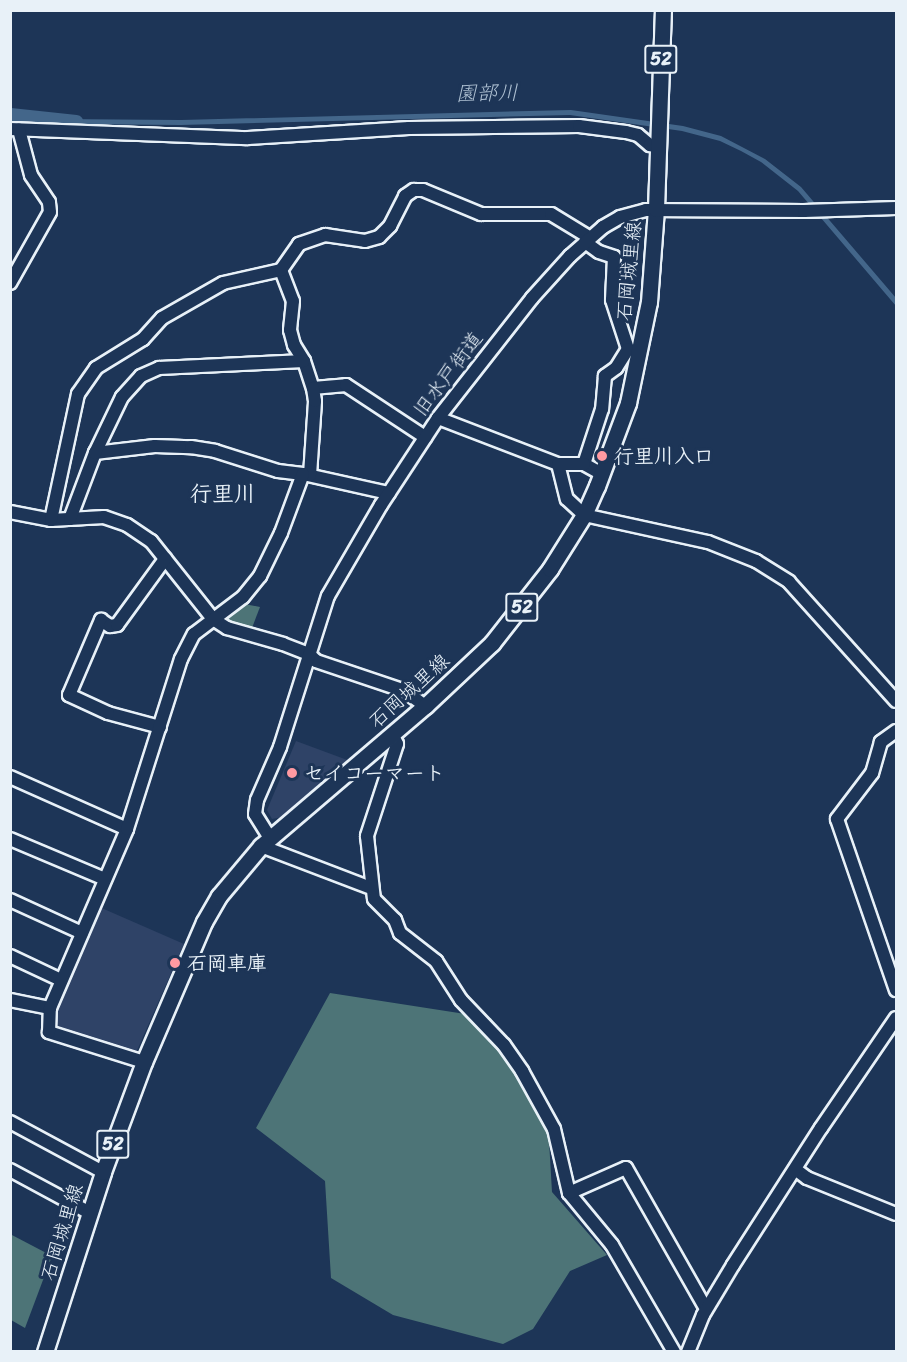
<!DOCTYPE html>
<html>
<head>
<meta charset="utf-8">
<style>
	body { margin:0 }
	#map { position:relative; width:907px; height:1362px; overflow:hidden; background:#1d3557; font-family:Sriracha,"Klee One",sans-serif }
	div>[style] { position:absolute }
	.built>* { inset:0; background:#2f4367 }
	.green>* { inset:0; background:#4d7477 }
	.water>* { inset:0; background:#43668a }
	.river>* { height:15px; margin:-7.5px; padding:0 7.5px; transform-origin:7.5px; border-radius:7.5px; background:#43668a }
	.roads { filter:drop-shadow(2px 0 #e8f1f8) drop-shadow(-2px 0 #e8f1f8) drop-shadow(0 2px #e8f1f8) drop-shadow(0 -2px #e8f1f8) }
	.minor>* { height:12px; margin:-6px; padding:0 6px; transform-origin:6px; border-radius:6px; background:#1d3557 }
	.major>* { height:15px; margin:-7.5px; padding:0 7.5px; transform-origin:7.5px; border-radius:7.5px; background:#1d3557 }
	.dots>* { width:16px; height:16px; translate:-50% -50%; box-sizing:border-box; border:3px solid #1d3557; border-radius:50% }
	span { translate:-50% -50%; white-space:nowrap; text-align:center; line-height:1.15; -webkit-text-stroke:6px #1d3557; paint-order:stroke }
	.shield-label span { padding:2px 4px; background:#1d3557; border:2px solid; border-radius:4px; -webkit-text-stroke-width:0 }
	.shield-label { font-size:18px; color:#e8f1f8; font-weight:700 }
	.street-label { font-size:20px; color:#e8f1f8 }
	.poi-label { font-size:20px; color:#e8f1f8; font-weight:700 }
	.left { translate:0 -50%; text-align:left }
	.water-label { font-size:21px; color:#aec0d2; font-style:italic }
	.quarter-label { font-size:22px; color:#e8f1f8; font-weight:700 }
	.frame { position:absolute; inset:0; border:12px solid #e8f1f8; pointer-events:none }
</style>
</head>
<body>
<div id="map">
	<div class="built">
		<i style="clip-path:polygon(296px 741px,350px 761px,283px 817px,272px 819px,267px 810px)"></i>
		<i style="clip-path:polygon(97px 906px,184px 944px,135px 1055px,51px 1029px,54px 1009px)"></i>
	</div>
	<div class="green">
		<i style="clip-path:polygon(239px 603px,260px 607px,250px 633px,233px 626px,222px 616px)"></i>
		<i style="clip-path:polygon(330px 993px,491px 1018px,548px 1123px,552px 1192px,607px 1255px,570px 1271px,533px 1329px,503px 1344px,393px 1315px,331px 1278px,325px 1181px,256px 1128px)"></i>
		<i style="clip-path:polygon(10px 1234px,52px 1256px,25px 1328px,11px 1320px)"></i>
	</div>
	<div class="water">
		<i style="clip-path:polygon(571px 110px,683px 126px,721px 136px,765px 159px,801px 187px,896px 298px,896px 306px,798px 191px,761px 162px,741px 151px,720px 141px,682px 131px,570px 115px,181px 125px,58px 124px,58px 119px,181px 120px)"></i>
	</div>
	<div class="river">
		<i style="left:10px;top:115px;width:66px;rotate:6.1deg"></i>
	</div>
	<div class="roads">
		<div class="minor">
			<i style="left:10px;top:129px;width:238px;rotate:2.2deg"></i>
			<i style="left:248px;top:138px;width:161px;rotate:-3.6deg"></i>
			<i style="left:409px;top:128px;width:170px;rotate:-0.7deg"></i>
			<i style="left:579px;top:126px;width:47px;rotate:7.3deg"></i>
			<i style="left:626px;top:132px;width:12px;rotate:14deg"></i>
			<i style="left:638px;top:135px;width:16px;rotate:40deg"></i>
			<i style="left:650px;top:145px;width:8px;rotate:7deg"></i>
			<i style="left:585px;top:242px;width:17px;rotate:36deg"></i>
			<i style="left:599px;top:252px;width:16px;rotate:18deg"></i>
			<i style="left:614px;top:257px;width:43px;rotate:92.7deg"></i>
			<i style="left:612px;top:300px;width:52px;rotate:71.9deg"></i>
			<i style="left:628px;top:349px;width:22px;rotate:122deg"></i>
			<i style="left:616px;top:368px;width:14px;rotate:144deg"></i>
			<i style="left:605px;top:376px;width:33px;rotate:95deg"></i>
			<i style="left:602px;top:409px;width:58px;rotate:108.1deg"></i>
			<i style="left:584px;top:464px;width:21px;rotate:29deg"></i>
			<i style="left:281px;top:270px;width:33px;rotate:69deg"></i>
			<i style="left:293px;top:301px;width:29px;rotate:96deg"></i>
			<i style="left:290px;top:330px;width:16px;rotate:75deg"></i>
			<i style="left:294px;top:345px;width:19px;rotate:58deg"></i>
			<i style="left:304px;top:361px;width:28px;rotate:72deg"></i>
			<i style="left:313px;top:388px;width:33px;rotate:-5deg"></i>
			<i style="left:346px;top:385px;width:95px;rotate:33.4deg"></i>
			<i style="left:10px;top:283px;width:81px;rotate:-60.6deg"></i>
			<i style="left:50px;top:212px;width:10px;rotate:-96deg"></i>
			<i style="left:49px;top:202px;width:32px;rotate:-124deg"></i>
			<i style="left:31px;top:175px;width:47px;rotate:-104.9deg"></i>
			<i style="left:438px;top:418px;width:129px;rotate:21deg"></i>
			<i style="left:558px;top:464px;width:36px;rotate:76deg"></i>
			<i style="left:567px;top:499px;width:23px;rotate:43deg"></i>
			<i style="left:584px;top:515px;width:127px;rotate:12.3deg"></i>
			<i style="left:708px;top:542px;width:52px;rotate:21.6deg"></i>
			<i style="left:756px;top:561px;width:39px;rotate:32deg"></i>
			<i style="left:789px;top:582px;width:160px;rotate:48deg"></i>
			<i style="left:95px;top:453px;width:60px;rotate:-6.7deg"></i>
			<i style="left:155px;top:446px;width:36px;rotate:2deg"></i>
			<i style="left:191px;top:447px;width:24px;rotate:9deg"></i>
			<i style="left:215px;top:451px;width:66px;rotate:17.6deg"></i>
			<i style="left:278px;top:471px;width:25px;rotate:7deg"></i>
			<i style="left:303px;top:474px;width:88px;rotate:12.5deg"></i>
			<i style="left:558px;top:464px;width:26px"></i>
			<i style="left:310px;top:475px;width:74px;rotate:-86.1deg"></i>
			<i style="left:315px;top:401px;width:13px;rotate:-99deg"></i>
			<i style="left:10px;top:512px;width:42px;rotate:11deg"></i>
			<i style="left:51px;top:520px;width:53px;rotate:-3.2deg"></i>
			<i style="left:104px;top:517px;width:24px;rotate:19deg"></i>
			<i style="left:127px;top:525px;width:29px;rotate:34deg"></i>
			<i style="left:151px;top:541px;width:100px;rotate:51.5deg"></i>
			<i style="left:213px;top:619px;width:17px;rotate:33deg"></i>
			<i style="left:227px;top:628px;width:58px;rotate:15.9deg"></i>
			<i style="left:283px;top:644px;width:28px;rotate:21deg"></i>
			<i style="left:309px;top:654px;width:10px;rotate:45deg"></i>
			<i style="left:316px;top:661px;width:94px;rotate:18.6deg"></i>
			<i style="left:405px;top:691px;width:25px;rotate:37deg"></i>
			<i style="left:70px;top:519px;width:71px;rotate:-69.3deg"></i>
			<i style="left:95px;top:453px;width:62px;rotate:-64.3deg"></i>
			<i style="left:122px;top:397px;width:28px;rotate:-48deg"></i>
			<i style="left:141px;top:376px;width:20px;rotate:-24deg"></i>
			<i style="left:159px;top:368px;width:145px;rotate:-2.8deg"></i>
			<i style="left:51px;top:520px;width:129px;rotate:-77.9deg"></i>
			<i style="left:78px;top:394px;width:32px;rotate:-55deg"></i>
			<i style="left:96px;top:368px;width:55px;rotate:-31.7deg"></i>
			<i style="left:143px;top:339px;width:28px;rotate:-48deg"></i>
			<i style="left:162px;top:318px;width:70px;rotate:-29.8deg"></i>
			<i style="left:223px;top:283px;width:59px;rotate:-12.6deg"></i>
			<i style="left:281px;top:270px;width:32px;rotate:-55deg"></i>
			<i style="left:299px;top:244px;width:28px;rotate:-19deg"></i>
			<i style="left:325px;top:235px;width:40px;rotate:8.5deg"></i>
			<i style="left:365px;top:241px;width:15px;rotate:-16deg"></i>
			<i style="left:379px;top:237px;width:16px;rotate:-45deg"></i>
			<i style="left:390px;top:226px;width:34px;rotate:-63deg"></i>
			<i style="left:405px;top:196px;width:11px;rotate:-34deg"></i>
			<i style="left:414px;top:190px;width:9px"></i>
			<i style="left:423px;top:190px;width:63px;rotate:22.5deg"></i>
			<i style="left:481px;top:214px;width:70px"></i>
			<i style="left:551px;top:214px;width:44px;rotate:31.2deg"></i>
			<i style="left:160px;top:727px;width:54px;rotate:-164.9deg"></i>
			<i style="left:108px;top:713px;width:43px;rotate:-155.2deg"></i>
			<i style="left:69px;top:695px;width:82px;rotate:-66.9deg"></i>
			<i style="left:101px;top:620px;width:11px;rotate:34deg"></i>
			<i style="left:110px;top:626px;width:7px;rotate:-8deg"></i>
			<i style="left:117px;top:625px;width:82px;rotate:-54deg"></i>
			<i style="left:896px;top:731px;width:19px;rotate:144deg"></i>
			<i style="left:881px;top:742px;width:32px;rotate:106deg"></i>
			<i style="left:872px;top:773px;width:58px;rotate:127.3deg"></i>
			<i style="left:837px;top:819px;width:181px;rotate:71deg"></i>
			<i style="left:392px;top:734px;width:11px;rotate:63deg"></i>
			<i style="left:397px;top:744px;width:97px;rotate:108.1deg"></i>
			<i style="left:367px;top:836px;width:63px;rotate:83.7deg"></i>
			<i style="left:374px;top:899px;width:30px;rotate:45deg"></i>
			<i style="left:395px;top:920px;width:14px;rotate:69deg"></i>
			<i style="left:400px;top:933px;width:46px;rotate:37.9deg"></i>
			<i style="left:436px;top:961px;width:46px;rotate:57.3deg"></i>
			<i style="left:461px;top:1000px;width:62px;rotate:46.3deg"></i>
			<i style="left:504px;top:1045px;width:32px;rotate:55deg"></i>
			<i style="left:522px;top:1071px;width:66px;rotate:61.1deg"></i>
			<i style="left:554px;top:1129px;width:66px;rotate:76.8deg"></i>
			<i style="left:569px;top:1193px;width:67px;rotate:50.4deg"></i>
			<i style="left:612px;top:1245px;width:124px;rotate:59.9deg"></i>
			<i style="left:10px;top:777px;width:128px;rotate:24deg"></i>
			<i style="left:270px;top:838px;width:28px;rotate:-122deg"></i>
			<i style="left:255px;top:814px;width:14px;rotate:-82deg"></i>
			<i style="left:257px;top:800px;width:58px;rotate:-66.5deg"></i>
			<i style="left:280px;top:747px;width:158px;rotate:-72.4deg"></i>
			<i style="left:328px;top:596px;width:105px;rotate:-59.8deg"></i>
			<i style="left:381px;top:505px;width:104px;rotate:-56.8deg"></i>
			<i style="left:438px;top:418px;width:152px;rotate:-51.9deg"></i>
			<i style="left:532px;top:298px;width:57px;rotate:-47.9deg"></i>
			<i style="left:570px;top:256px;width:44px;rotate:-41.3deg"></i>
			<i style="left:603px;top:227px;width:20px;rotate:-30deg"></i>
			<i style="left:620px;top:217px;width:27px;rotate:-15deg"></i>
			<i style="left:646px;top:210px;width:158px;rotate:0.4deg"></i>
			<i style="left:804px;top:211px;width:92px;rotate:-1.9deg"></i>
			<i style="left:10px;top:839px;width:103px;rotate:22.8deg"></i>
			<i style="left:261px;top:846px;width:118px;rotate:20.9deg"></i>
			<i style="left:10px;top:900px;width:79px;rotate:24.6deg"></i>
			<i style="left:10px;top:956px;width:56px;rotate:25.2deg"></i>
			<i style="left:10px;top:1000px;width:41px;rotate:11.3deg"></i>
			<i style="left:144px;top:1062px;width:100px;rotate:-162.5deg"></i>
			<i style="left:49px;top:1032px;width:24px;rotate:-88deg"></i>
			<i style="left:50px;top:1008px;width:195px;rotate:-66.7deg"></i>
			<i style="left:127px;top:829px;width:178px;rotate:-72.4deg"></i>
			<i style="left:181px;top:659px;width:28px;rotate:-63deg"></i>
			<i style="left:194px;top:634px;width:61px;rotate:-37.1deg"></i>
			<i style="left:243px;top:597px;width:27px;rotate:-51deg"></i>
			<i style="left:260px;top:576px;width:48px;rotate:-64deg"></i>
			<i style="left:281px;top:533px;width:63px;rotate:-69.6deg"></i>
			<i style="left:10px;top:1122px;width:106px;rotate:28.3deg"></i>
			<i style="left:795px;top:1169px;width:15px;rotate:37deg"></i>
			<i style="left:807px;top:1178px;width:96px;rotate:22deg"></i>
			<i style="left:10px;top:1170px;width:91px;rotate:28.3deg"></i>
			<i style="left:569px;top:1193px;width:62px;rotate:-23.7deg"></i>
			<i style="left:626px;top:1168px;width:162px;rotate:60.4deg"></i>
			<i style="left:688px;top:1352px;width:40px;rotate:-68deg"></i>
			<i style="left:703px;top:1315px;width:58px;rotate:-59deg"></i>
			<i style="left:733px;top:1265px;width:163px;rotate:-57.3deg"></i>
			<i style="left:821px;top:1128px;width:133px;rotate:-55.7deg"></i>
		</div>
		<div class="major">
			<i style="left:45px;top:1352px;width:189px;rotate:-72.1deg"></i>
			<i style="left:103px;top:1172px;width:117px;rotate:-69.6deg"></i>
			<i style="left:144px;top:1062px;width:152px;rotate:-66.8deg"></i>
			<i style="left:204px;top:922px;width:30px;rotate:-60deg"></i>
			<i style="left:219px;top:896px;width:65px;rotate:-50deg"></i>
			<i style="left:261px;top:846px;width:216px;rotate:-40.5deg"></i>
			<i style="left:425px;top:706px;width:92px;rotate:-43.2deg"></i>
			<i style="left:492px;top:643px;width:94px;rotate:-51.9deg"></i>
			<i style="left:550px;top:569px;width:64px;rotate:-57.8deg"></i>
			<i style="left:584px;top:515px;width:32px;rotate:-66deg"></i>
			<i style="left:597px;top:486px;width:89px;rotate:-69.5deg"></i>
			<i style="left:628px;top:403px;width:103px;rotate:-78.3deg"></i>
			<i style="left:649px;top:302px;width:93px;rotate:-85.7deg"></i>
			<i style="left:656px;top:209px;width:199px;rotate:-88deg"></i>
		</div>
	</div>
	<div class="dots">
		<i style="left:602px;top:456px;background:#ff9aa2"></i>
		<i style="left:292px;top:773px;background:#ff9aa2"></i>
		<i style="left:175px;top:963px;background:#ff9aa2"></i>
	</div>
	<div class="shield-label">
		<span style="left:661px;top:59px">52</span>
		<span style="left:522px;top:607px">52</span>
		<span style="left:113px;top:1144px">52</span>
	</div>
	<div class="street-label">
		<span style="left:629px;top:271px;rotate:-84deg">石岡城里線</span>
		<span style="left:448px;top:374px;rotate:-53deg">旧水戸街道</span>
		<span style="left:409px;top:691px;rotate:-42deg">石岡城里線</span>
		<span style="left:62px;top:1232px;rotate:-73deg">石岡城里線</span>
	</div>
	<div class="poi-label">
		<span class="left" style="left:614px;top:456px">行里川入口</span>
		<span class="left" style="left:304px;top:773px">セイコーマート</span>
		<span class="left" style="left:187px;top:963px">石岡車庫</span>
	</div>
	<div class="water-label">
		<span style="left:487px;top:93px;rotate:-1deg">園部川</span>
	</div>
	<div class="quarter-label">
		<span style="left:223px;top:494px">行里川</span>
	</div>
	<div class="frame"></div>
</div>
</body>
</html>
